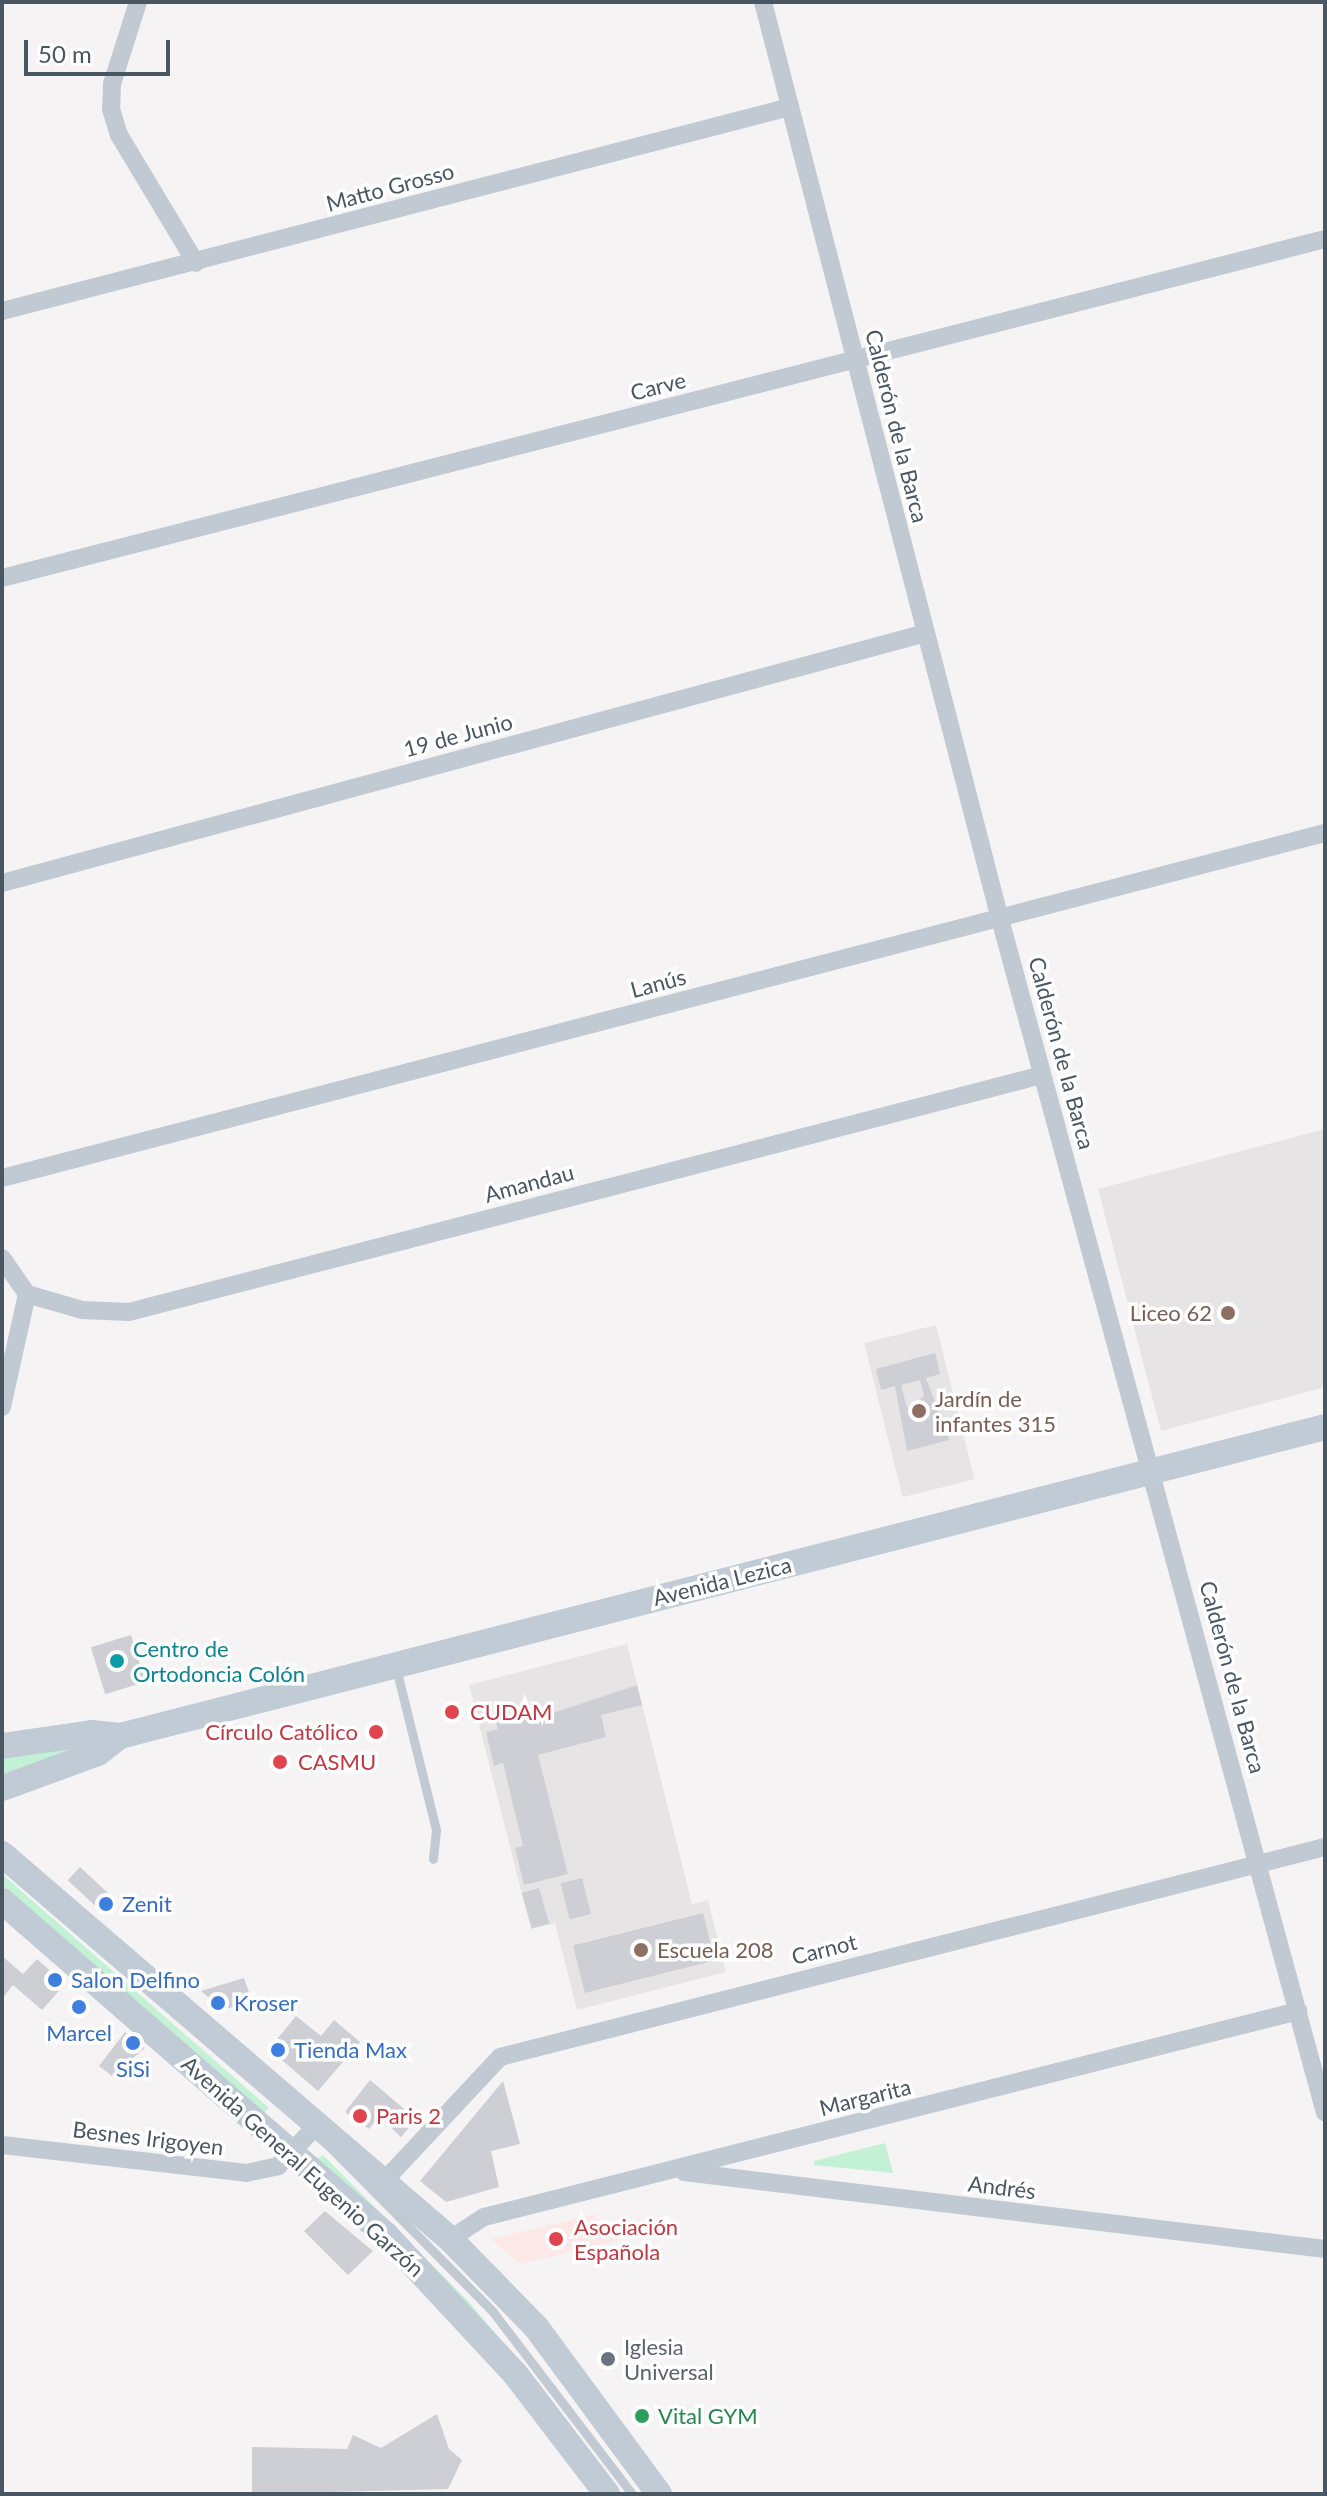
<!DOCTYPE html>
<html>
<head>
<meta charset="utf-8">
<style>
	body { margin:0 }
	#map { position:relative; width:1327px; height:2496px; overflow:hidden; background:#f5f3f3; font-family:Lato,sans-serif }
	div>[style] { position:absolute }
	.education>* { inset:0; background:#e6e4e5; transform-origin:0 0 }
	.medical>* { inset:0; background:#fce8e6 }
	.green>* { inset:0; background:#c3f1d5 }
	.building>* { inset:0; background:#cdcfd5; transform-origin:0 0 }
	.lane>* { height:9px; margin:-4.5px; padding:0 4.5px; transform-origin:4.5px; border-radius:4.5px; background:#c1cad2 }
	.street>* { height:18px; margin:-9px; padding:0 9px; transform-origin:9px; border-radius:9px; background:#c1cad2 }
	.secondary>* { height:26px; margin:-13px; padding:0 13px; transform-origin:13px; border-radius:13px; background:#c1cbd6 }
	.dots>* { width:22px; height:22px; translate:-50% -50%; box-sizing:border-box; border:4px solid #fff; border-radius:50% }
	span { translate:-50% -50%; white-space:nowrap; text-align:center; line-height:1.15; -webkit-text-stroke:7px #fff; paint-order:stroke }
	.street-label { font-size:22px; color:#4a5661 }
	.education-label { font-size:22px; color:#785e54 }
	.right { translate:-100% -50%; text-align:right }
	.left { translate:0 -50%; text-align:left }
	.culture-label { font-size:22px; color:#0d838f }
	.health-label { font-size:22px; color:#be3a42 }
	.shop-label { font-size:22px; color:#366cbe }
	.worship-label { font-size:22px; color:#5b616d }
	.leisure-label { font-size:22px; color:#27864d }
	.frame { position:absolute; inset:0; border:4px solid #4a5661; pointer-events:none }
	.scale { position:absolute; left:24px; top:40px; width:146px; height:36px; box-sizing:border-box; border:4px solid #4a5661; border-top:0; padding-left:10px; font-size:24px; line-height:28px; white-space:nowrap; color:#4a5661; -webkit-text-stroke:6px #fff; paint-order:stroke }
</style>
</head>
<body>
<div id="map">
	<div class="education">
		<i style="clip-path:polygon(1325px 1129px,1325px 1387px,1161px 1431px,1098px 1189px)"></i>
		<i style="left:936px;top:1325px;width:159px;height:74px;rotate:76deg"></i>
		<i style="clip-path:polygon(627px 1644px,692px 1904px,708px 1900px,726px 1972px,577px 2010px,555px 1923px,531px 1929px,469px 1685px)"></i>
	</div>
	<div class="medical">
		<i style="clip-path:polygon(596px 2214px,599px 2227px,617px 2224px,621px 2240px,520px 2264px,491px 2239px)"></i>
	</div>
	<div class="green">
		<i style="clip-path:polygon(68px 1747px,71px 1750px,2px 1774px,2px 1757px)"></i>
		<i style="clip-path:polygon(2px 1874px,269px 2108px,262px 2116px,2px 1885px)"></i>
		<i style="clip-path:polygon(885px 2143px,893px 2173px,814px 2165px,814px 2161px)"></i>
		<i style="clip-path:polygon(323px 2155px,470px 2303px,563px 2416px,314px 2161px)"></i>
	</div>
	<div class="building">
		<i style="clip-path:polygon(evenodd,935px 1353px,940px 1374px,926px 1378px,949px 1440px,907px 1451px,895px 1386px,881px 1390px,876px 1369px,935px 1353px,920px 1380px,924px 1396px,907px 1408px,901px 1385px,920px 1380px)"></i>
		<i style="left:131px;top:1635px;width:49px;height:42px;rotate:73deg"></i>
		<i style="clip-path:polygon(637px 1685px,642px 1705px,601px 1715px,606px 1737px,538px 1755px,568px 1874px,524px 1885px,515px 1848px,523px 1846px,503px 1763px,494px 1766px,486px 1732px,498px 1729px,495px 1720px,533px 1710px,535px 1719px)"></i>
		<i style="left:80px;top:1867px;width:50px;height:18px;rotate:43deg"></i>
		<i style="left:582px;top:1878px;width:37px;height:22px;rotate:76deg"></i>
		<i style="left:539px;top:1888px;width:37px;height:18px;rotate:74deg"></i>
		<i style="left:703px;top:1913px;width:49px;height:134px;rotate:76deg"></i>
		<i style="clip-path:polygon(2px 1956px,23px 1974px,37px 1959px,65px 1984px,42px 2010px,13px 1985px,2px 1999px)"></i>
		<i style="clip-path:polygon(244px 1978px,252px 2001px,223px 2010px,201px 1991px)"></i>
		<i style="left:79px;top:2000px;width:9px;height:11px;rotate:36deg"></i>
		<i style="clip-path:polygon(296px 2016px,321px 2036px,334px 2020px,360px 2042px,318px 2091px,269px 2049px)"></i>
		<i style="clip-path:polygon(125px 2032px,145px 2048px,112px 2076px,99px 2066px)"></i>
		<i style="clip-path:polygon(370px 2080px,416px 2119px,401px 2137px,379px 2116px,369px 2129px,345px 2112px)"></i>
		<i style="clip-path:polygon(503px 2081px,520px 2144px,491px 2151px,499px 2187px,446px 2202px,420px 2181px)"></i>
		<i style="clip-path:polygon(325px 2211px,373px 2251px,348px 2275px,304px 2231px)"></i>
		<i style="clip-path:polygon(437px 2414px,449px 2449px,462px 2460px,448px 2489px,252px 2494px,252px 2447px,347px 2449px,353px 2435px,381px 2448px)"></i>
	</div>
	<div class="lane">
		<i style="left:396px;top:1668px;width:167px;rotate:76.1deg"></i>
		<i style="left:436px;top:1830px;width:29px;rotate:96deg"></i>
		<i style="left:328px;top:2145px;width:235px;rotate:45.3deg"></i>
		<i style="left:493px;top:2312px;width:229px;rotate:52.6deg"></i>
	</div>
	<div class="street">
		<i style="left:138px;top:2px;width:86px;rotate:107.6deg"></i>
		<i style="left:112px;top:84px;width:25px;rotate:92deg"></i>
		<i style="left:111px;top:109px;width:27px;rotate:73deg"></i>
		<i style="left:119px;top:135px;width:149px;rotate:59deg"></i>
		<i style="left:763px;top:2px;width:947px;rotate:75.51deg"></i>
		<i style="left:1000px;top:919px;width:1237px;rotate:74.77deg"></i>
		<i style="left:2px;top:311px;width:814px;rotate:-14.51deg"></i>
		<i style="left:2px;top:578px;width:1366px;rotate:-14.37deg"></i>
		<i style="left:2px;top:883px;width:957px;rotate:-15.14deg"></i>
		<i style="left:2px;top:1178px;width:1367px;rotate:-14.62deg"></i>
		<i style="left:2px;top:1258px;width:44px;rotate:55.2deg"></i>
		<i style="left:27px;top:1294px;width:116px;rotate:102.5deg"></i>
		<i style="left:27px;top:1294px;width:57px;rotate:16.2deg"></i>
		<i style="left:82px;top:1310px;width:47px;rotate:2.4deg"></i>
		<i style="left:129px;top:1312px;width:943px;rotate:-14.55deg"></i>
		<i style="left:2px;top:2145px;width:246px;rotate:6.5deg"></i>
		<i style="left:246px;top:2173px;width:33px;rotate:-12deg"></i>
		<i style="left:278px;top:2166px;width:57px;rotate:-46.4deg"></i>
		<i style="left:684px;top:2172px;width:646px;rotate:6.85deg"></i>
		<i style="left:385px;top:2180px;width:168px;rotate:-46.9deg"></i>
		<i style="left:500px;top:2057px;width:851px;rotate:-14.28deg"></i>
		<i style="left:450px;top:2239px;width:40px;rotate:-32.9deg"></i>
		<i style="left:484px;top:2217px;width:840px;rotate:-14.2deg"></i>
	</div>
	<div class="secondary">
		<i style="left:2px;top:1746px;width:91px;rotate:-8.2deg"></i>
		<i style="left:92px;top:1733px;width:28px;rotate:6deg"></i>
		<i style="left:120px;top:1736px;width:1244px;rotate:-14.38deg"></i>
		<i style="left:2px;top:1788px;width:102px;rotate:-20deg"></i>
		<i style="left:98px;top:1753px;width:28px;rotate:-38deg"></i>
		<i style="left:2px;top:1854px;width:591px;rotate:40.67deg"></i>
		<i style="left:450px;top:2239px;width:123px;rotate:45.7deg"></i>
		<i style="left:536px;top:2327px;width:207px;rotate:53.6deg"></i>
		<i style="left:2px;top:1901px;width:509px;rotate:41.02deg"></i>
		<i style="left:386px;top:2235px;width:191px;rotate:47.1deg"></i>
		<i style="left:516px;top:2375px;width:150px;rotate:52.6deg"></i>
	</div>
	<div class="dots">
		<i style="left:1228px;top:1313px;background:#8d6e63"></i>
		<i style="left:919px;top:1411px;background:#8d6e63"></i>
		<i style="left:117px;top:1661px;background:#0f9aa8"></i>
		<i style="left:452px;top:1712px;background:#e0444e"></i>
		<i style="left:376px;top:1732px;background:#e0444e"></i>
		<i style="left:280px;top:1762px;background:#e0444e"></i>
		<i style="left:106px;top:1904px;background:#3f7fe0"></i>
		<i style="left:641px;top:1950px;background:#8d6e63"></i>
		<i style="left:55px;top:1980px;background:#3f7fe0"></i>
		<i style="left:218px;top:2003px;background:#3f7fe0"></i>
		<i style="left:79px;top:2007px;background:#3f7fe0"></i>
		<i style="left:133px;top:2043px;background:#3f7fe0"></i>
		<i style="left:278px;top:2050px;background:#3f7fe0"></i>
		<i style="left:360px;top:2116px;background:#e0444e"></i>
		<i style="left:556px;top:2239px;background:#e0444e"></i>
		<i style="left:608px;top:2359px;background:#6b7280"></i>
		<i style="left:642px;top:2416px;background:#2e9e5b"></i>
	</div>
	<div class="street-label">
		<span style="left:390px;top:187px;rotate:-15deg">Matto Grosso</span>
		<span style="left:658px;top:386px;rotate:-14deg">Carve</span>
		<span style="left:897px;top:426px;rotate:76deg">Calderón de la Barca</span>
		<span style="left:458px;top:735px;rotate:-15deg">19 de Junio</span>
		<span style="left:658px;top:983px;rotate:-15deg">Lanús</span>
		<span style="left:1062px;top:1053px;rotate:75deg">Calderón de la Barca</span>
		<span style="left:529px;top:1183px;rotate:-15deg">Amandau</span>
		<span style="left:722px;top:1581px;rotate:-14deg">Avenida Lezica</span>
		<span style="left:1233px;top:1677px;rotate:75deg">Calderón de la Barca</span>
		<span style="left:824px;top:1949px;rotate:-14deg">Carnot</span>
		<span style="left:865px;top:2097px;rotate:-14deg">Margarita</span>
		<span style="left:148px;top:2138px;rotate:7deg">Besnes Irigoyen</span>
		<span style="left:303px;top:2166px;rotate:42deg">Avenida General Eugenio Garzón</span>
		<span style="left:1002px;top:2187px;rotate:7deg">Andrés</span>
	</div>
	<div class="education-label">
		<span class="right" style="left:1212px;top:1313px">Liceo 62</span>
		<span class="left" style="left:935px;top:1411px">Jardín de<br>infantes 315</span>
		<span class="left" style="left:657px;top:1950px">Escuela 208</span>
	</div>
	<div class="culture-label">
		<span class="left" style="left:133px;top:1661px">Centro de<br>Ortodoncia Colón</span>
	</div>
	<div class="health-label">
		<span class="left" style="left:470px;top:1712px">CUDAM</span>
		<span class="right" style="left:358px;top:1732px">Círculo Católico</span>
		<span class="left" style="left:298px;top:1762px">CASMU</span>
		<span class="left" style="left:376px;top:2116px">Paris 2</span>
		<span class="left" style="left:574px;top:2239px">Asociación<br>Española</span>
	</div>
	<div class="shop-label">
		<span class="left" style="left:122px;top:1904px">Zenit</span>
		<span class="left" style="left:71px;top:1980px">Salon Delfino</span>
		<span class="left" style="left:234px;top:2003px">Kroser</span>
		<span style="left:79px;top:2033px">Marcel</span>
		<span class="left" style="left:294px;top:2050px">Tienda Max</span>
		<span style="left:133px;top:2069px">SiSi</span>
	</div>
	<div class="worship-label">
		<span class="left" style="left:624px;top:2359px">Iglesia<br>Universal</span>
	</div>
	<div class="leisure-label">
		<span class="left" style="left:658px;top:2416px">Vital GYM</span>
	</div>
	<div class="frame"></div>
	<div class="scale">50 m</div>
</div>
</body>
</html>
